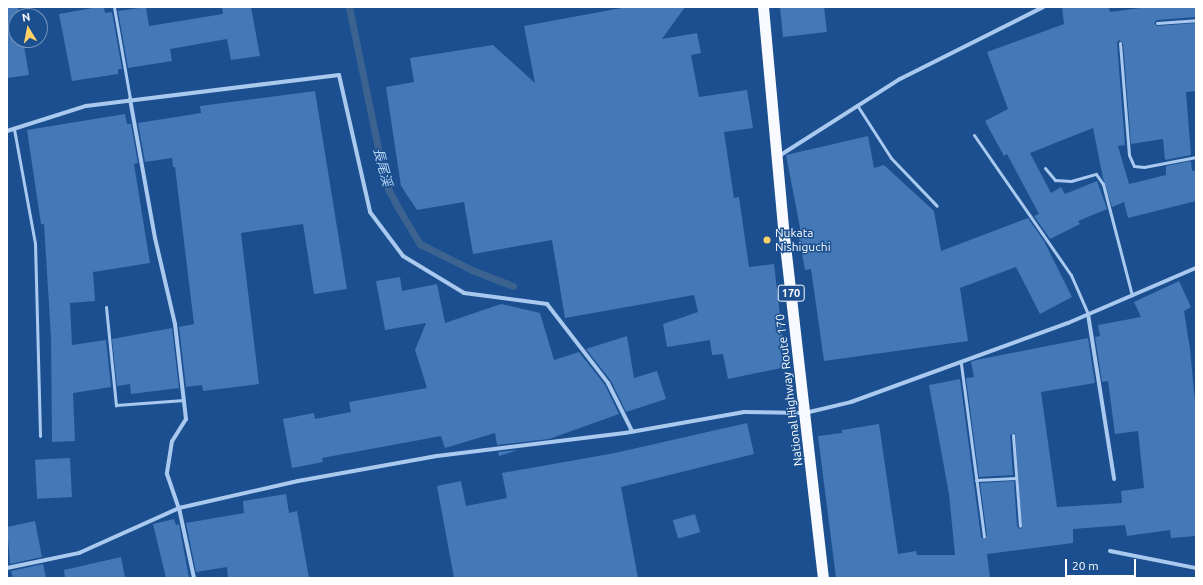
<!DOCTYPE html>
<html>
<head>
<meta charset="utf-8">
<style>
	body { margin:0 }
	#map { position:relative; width:1203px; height:585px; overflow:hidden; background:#1b4f8f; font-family:Ubuntu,"Noto Sans JP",sans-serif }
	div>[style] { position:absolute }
	.stream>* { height:7px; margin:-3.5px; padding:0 3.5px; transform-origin:3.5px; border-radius:3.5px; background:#3c6290 }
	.building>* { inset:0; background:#4478b7; transform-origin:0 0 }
	.service>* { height:3px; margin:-1.5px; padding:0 1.5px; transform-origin:1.5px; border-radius:1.5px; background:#a9c9ee }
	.minor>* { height:4px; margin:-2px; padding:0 2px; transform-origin:2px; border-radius:2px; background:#a9c9ee }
	.trunk>* { height:11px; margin:-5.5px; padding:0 5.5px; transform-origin:5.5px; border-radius:5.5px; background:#f8faff }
	.dots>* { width:11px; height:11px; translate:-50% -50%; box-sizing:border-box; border:2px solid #1b4f8f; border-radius:50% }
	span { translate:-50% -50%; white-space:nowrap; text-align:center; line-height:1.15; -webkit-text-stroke:3px #1b4f8f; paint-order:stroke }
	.shield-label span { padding:1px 3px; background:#1b4f8f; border:1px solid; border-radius:3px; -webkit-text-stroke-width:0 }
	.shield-label { font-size:11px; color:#fff; font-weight:700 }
	.poi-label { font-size:12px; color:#fff }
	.left { translate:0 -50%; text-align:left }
	.street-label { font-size:12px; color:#fff }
	.water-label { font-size:13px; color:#b5d3f5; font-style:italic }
	.frame { position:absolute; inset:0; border:8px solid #fff; pointer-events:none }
	.north { position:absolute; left:8px; top:8px; width:40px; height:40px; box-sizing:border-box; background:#1b4f8f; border:1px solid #7695bc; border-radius:50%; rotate:350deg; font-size:11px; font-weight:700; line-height:16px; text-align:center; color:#fff }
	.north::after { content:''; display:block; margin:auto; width:14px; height:18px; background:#ffd166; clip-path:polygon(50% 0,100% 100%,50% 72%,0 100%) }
	.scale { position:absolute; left:1065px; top:559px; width:71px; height:18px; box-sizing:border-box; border:2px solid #fff; border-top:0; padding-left:5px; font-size:12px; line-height:14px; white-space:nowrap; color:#fff; -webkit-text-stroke:3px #1b4f8f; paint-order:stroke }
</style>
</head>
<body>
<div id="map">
	<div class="stream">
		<i style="left:349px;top:7px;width:180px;rotate:78.4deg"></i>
		<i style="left:385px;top:183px;width:32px;rotate:62deg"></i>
		<i style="left:400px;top:211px;width:39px;rotate:59deg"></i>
		<i style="left:420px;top:244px;width:58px;rotate:26.6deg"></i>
		<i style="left:472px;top:270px;width:44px;rotate:21.3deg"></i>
	</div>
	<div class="building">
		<i style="clip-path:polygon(7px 7px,18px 7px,20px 16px,16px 16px,16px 40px,23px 40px,29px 75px,7px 78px)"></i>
		<i style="clip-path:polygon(98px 7px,104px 7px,105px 13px,112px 12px,122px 69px,118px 69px,118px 74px,72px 81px,59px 14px)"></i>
		<i style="clip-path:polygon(146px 7px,149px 26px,223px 14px,222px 7px,251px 7px,260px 56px,231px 60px,227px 39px,170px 49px,172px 61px,128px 68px,118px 11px)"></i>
		<i style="clip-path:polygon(627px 7px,685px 7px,662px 39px,697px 33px,701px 53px,691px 55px,699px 97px,747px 90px,753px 128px,724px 132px,734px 198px,739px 197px,749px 267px,774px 264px,786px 367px,728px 379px,723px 354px,712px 355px,710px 340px,667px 347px,663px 324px,698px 312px,694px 295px,565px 318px,552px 240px,473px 254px,464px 202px,417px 210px,401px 186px,386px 87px,414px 82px,410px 58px,493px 45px,535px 83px,524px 26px)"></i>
		<i style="clip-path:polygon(780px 7px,824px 7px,827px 32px,783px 37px)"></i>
		<i style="clip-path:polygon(1062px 7px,1109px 7px,1110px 12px,1148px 7px,1196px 7px,1196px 17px,1157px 20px,1154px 23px,1157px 26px,1196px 23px,1196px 91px,1186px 92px,1191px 155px,1165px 160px,1163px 139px,1131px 144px,1123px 43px,1119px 40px,1117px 43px,1125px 145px,1118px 146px,1129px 184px,1166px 175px,1166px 166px,1191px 161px,1192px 171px,1196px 170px,1196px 201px,1128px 218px,1124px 202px,1112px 207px,1103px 178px,1093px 128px,1030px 153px,1051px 193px,1061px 187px,1065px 194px,1097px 181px,1107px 209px,1078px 221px,1080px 224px,1050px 239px,1034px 216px,1039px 214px,1007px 154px,1004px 156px,985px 121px,1008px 109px,987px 52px,1064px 24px)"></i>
		<i style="clip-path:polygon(315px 91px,347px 289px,314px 294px,303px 224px,241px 233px,259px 384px,203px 391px,202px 385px,186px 387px,179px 327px,194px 324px,175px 167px,173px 167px,172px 158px,145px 162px,138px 123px,201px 113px,200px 106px)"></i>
		<i style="clip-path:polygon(125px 114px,127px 124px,131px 124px,138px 163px,134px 164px,150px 263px,93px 272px,95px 301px,70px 303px,72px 345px,106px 340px,111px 387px,73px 393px,75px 441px,52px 442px,51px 337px,44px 224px,41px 224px,27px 130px)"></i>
		<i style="clip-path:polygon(868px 136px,874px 168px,884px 165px,934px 211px,941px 251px,1028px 218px,1044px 241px,1072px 297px,1040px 314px,1016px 267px,960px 288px,968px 341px,824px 361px,811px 269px,805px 270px,799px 239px,802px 238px,786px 155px)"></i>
		<i style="clip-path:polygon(400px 277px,402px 291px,437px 284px,445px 323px,501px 304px,540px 313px,554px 360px,579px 352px,605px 385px,619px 414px,549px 439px,497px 445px,495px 433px,445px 448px,441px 436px,322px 458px,323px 462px,292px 468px,283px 419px,314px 413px,315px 419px,351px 412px,349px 402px,427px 388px,415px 350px,426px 323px,385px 330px,376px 281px)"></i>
		<i style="clip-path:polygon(1179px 281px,1191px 307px,1184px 311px,1190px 349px,1196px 413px,1196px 536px,1171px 538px,1170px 530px,1127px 536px,1125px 525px,1073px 529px,1073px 543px,987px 554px,990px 578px,836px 578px,818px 436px,842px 433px,842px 430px,879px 424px,898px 554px,916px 551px,917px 555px,955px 555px,949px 494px,929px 385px,960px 379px,981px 537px,985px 539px,987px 536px,980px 483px,1014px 481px,1017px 526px,1019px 529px,1022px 528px,1015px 433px,1010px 435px,1013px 475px,979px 477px,966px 378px,974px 377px,971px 362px,976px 360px,1088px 338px,1095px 383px,1041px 392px,1057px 507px,1122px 503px,1121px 491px,1144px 488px,1138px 431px,1115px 434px,1108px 381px,1102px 382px,1095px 337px,1100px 336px,1098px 325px,1141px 317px,1134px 302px)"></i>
		<i style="clip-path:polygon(172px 328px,179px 388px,131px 394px,130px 384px,117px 386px,112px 339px)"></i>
		<i style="clip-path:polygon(627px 336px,634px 378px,657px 371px,666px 399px,626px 412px,611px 381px,586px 349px)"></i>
		<i style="clip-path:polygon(747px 423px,754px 454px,621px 487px,638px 578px,454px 578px,437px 486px,461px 481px,466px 506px,507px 498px,502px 473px,615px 453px)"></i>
		<i style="clip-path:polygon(518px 450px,499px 456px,498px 452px)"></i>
		<i style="left:70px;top:458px;width:39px;height:35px;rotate:87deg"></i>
		<i style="clip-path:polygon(286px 494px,289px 513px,297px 511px,309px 578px,228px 578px,227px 567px,196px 572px,186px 523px,244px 513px,243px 501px)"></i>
		<i style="left:695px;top:514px;width:19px;height:23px;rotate:74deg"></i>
		<i style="clip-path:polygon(174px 519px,176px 525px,179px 524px,189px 578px,166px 578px,153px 524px)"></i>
		<i style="clip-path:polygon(35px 521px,42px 557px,10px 564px,7px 527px)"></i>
		<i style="clip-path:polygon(121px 557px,125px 578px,65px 578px,64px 570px)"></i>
		<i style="clip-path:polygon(43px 564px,46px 578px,13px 578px,11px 571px)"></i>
	</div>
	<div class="service">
		<i style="left:114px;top:7px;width:93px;rotate:80.1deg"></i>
		<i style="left:1157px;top:23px;width:39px;rotate:-4deg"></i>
		<i style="left:1120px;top:43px;width:112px;rotate:85.4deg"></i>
		<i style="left:1129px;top:155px;width:12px;rotate:66deg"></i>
		<i style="left:1134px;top:166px;width:10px;rotate:6deg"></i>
		<i style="left:1144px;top:167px;width:53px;rotate:-10.9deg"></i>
		<i style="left:857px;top:105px;width:63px;rotate:57.3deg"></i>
		<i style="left:891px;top:158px;width:66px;rotate:46.2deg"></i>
		<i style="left:14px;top:129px;width:116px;rotate:79.6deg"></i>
		<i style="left:35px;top:243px;width:193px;rotate:88.5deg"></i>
		<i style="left:974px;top:135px;width:170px;rotate:55.3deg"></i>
		<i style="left:1071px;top:275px;width:43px;rotate:66.4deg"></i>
		<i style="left:1045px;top:168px;width:16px;rotate:50deg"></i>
		<i style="left:1055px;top:180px;width:16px;rotate:4deg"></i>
		<i style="left:1071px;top:181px;width:26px;rotate:-16deg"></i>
		<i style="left:1096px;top:174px;width:12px;rotate:55deg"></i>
		<i style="left:1103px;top:184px;width:115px;rotate:75.4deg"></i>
		<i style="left:106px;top:307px;width:99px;rotate:84.2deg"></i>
		<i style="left:116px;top:405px;width:68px;rotate:-4.2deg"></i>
		<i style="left:961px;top:364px;width:174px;rotate:82.4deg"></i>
		<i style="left:1013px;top:435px;width:91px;rotate:85.6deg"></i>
		<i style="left:976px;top:480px;width:40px;rotate:-2.9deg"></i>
	</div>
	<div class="minor">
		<i style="left:130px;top:99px;width:141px;rotate:79.8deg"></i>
		<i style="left:155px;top:238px;width:88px;rotate:76.9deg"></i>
		<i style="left:175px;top:324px;width:96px;rotate:83.4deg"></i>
		<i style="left:186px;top:419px;width:26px;rotate:122deg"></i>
		<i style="left:172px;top:441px;width:33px;rotate:99deg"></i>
		<i style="left:167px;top:474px;width:36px;rotate:71deg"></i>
		<i style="left:179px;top:508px;width:72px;rotate:77.9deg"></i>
		<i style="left:7px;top:131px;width:83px;rotate:-17.6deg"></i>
		<i style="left:86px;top:106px;width:255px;rotate:-7deg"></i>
		<i style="left:339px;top:75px;width:140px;rotate:77.2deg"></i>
		<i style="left:370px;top:212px;width:55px;rotate:53.1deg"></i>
		<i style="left:403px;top:256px;width:71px;rotate:31.2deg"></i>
		<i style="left:464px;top:293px;width:84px;rotate:7.5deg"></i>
		<i style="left:547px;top:304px;width:100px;rotate:52.3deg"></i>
		<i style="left:608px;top:383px;width:54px;rotate:63.4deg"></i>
		<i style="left:779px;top:156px;width:143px;rotate:-32.5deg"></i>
		<i style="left:900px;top:79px;width:160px;rotate:-26.7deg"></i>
		<i style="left:1088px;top:314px;width:167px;rotate:81deg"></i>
		<i style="left:1110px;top:551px;width:88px;rotate:11.2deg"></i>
		<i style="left:7px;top:568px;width:74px;rotate:-11.8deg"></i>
		<i style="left:79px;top:553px;width:110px;rotate:-24.2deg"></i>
		<i style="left:179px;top:508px;width:122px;rotate:-12.8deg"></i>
		<i style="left:298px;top:481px;width:141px;rotate:-10.2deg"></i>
		<i style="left:437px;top:456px;width:189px;rotate:-7deg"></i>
		<i style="left:625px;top:433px;width:121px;rotate:-10deg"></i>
		<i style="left:744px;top:412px;width:61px;rotate:0.9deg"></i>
		<i style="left:805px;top:413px;width:47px;rotate:-13.4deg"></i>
		<i style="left:851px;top:402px;width:231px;rotate:-20deg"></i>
		<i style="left:1068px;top:323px;width:139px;rotate:-23.3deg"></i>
	</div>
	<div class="trunk">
		<i style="left:763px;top:7px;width:230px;rotate:84.8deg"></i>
		<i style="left:784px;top:236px;width:344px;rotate:83.5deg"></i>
	</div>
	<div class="dots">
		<i style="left:767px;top:240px;background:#ffd166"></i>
	</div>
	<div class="shield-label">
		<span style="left:791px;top:293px">170</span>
	</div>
	<div class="poi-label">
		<span class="left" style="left:775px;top:240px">Nukata<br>Nishiguchi</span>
	</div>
	<div class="street-label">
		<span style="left:789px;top:390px;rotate:-97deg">National Highway Route 170</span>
	</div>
	<div class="water-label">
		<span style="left:383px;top:167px;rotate:75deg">長尾渓</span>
	</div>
	<div class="frame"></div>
	<div class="north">N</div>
	<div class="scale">20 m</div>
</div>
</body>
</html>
